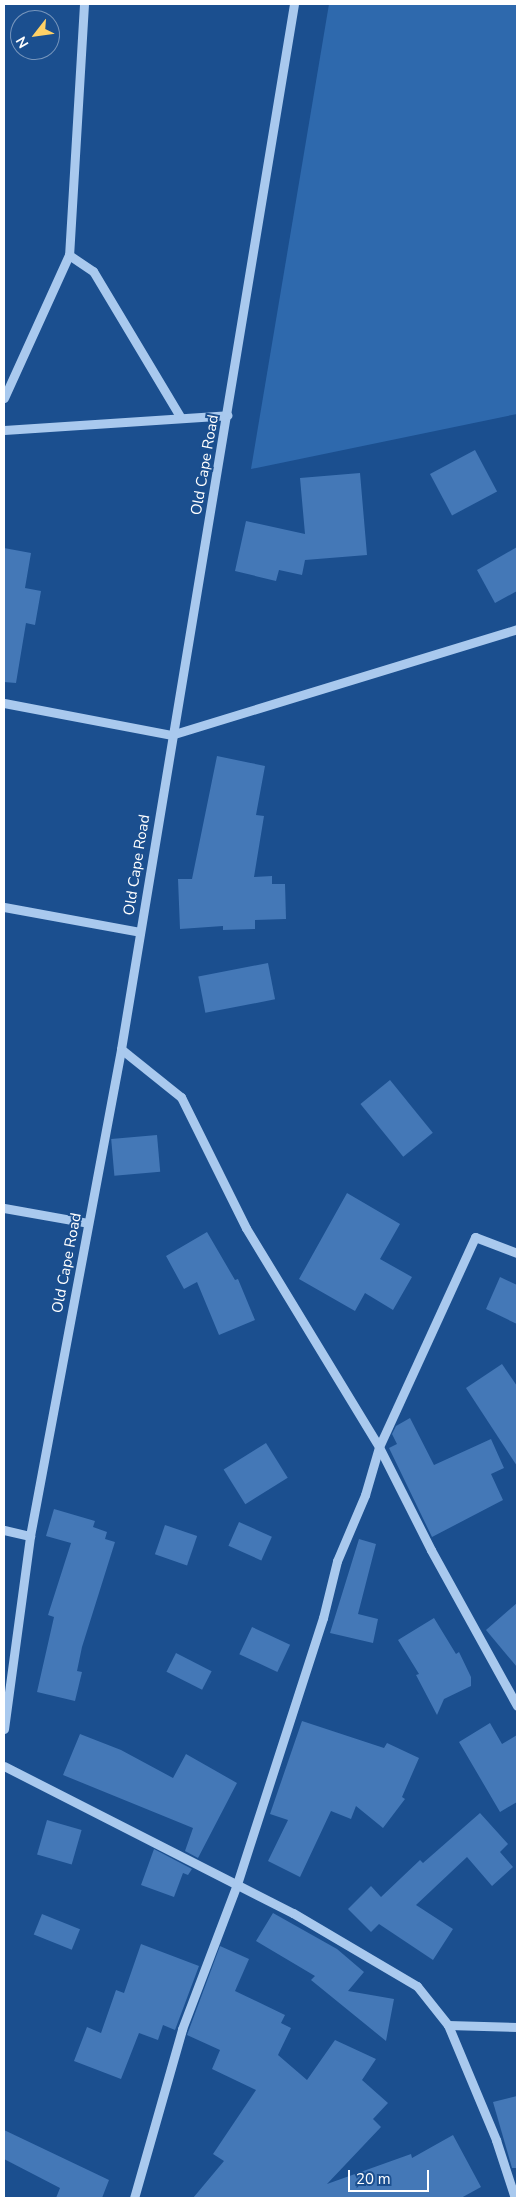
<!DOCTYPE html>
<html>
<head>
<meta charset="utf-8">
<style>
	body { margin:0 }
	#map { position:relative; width:521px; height:2202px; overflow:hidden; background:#1b4f8f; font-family:"Nunito Sans",sans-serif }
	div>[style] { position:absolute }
	.green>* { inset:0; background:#2e69ad }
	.building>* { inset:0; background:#4478b7; transform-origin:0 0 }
	.minor>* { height:9px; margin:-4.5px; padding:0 4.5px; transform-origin:4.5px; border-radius:4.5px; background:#a9c9ee }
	span { translate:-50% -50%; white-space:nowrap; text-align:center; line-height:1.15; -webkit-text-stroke:4px #1b4f8f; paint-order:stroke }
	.street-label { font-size:15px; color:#fff }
	.frame { position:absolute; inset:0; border:5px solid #fff; pointer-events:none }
	.north { position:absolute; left:10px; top:10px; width:50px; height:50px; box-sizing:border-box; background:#1b4f8f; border:1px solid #7695bc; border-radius:50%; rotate:240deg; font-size:14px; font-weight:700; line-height:20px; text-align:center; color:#fff }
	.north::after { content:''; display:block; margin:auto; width:18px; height:22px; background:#ffd166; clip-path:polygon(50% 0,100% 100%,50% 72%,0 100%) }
	.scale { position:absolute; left:348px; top:2170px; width:81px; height:22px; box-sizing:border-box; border:2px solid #fff; border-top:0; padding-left:6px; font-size:15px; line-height:18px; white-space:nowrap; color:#fff; -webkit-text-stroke:4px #1b4f8f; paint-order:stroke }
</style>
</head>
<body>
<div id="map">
	<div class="green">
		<i style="clip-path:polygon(329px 4px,517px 4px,517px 414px,251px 469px)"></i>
	</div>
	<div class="building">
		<i style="left:475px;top:450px;width:47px;height:51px;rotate:62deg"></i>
		<i style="clip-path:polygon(360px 473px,367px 555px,305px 560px,302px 575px,279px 570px,276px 581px,235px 571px,246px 521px,305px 534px,300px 478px)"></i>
		<i style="clip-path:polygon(517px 547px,517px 591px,495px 603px,477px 570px)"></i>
		<i style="clip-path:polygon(4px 548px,31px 553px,25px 588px,41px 591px,35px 625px,26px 623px,16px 683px,4px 682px)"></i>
		<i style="clip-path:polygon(217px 756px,265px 766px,256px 815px,264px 816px,254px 877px,272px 876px,272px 884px,285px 884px,286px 919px,255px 920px,255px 929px,223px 930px,223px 926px,180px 929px,178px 879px,192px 879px)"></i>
		<i style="left:268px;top:963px;width:37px;height:71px;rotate:79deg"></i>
		<i style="left:390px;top:1080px;width:68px;height:38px;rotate:51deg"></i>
		<i style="left:157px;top:1135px;width:37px;height:46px;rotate:85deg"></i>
		<i style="clip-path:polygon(347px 1193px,400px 1224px,380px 1259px,412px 1277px,393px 1310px,365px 1293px,355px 1311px,299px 1279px)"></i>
		<i style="clip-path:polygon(207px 1232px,235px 1280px,238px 1279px,255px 1320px,219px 1335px,197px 1282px,184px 1289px,166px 1256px)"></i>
		<i style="clip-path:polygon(500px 1277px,517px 1285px,517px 1324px,486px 1309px)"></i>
		<i style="clip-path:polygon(502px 1364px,517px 1386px,517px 1466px,466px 1388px)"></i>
		<i style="clip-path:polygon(410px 1418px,434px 1465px,491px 1439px,504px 1468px,491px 1474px,503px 1500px,432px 1537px,389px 1448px,397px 1444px,392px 1434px,396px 1426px)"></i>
		<i style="left:266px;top:1443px;width:41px;height:50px;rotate:58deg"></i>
		<i style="clip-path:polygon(54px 1509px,95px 1521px,93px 1527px,107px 1532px,105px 1539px,115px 1542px,82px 1647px,77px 1671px,82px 1672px,75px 1701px,37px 1692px,54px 1617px,48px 1615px,71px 1543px,46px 1536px)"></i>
		<i style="left:239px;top:1522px;width:36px;height:26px;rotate:24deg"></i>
		<i style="left:165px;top:1525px;width:34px;height:31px;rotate:19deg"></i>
		<i style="clip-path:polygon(359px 1539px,376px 1544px,358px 1614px,378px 1619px,373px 1643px,330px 1633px)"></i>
		<i style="clip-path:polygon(517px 1603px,517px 1667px,486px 1630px)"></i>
		<i style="clip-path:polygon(434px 1618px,456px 1654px,459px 1652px,471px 1677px,471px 1686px,444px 1699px,437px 1715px,416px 1675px,419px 1674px,398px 1640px)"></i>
		<i style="left:252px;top:1627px;width:42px;height:30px;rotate:25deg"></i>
		<i style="left:176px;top:1653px;width:40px;height:21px;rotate:27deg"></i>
		<i style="clip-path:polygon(302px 1721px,384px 1748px,387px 1743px,419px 1758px,402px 1797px,405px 1799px,383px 1828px,356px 1806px,351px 1819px,331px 1811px,300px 1877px,268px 1861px,288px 1820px,270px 1814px)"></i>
		<i style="clip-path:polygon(490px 1723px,502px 1744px,517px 1735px,517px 1802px,500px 1812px,459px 1742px)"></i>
		<i style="clip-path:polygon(80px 1734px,121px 1750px,173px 1778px,186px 1754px,237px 1783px,198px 1858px,185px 1851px,193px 1828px,63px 1775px)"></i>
		<i style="clip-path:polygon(480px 1813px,508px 1844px,500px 1852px,513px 1867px,492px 1886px,467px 1857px,416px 1905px,453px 1929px,433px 1960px,379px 1924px,371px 1932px,348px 1909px,371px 1886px,381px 1897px,420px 1860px,423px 1863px)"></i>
		<i style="left:47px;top:1820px;width:36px;height:36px;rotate:16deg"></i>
		<i style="clip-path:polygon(154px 1849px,192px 1869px,188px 1875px,183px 1873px,174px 1897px,141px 1885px)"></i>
		<i style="clip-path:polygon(273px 1913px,337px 1949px,364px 1972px,348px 1991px,394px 1999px,386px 2041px,311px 1980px,315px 1976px,256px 1941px)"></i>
		<i style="left:42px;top:1914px;width:41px;height:22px;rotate:22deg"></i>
		<i style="clip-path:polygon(141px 1944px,199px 1966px,175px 2030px,163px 2025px,158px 2040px,139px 2033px,121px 2079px,74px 2061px,87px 2027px,101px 2033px,116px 1990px,124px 1993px)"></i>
		<i style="clip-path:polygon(220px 1946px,249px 1959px,235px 1991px,285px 2015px,281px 2023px,291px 2028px,278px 2055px,307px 2080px,335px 2040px,376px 2059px,362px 2080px,388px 2103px,373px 2119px,381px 2127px,327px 2184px,411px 2154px,412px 2158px,453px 2135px,481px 2187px,461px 2198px,193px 2198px,224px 2161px,213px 2154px,256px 2090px,212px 2069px,220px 2050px,187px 2035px)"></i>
		<i style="clip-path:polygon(517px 2096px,517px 2168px,512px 2168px,493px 2102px)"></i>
		<i style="clip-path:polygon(4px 2130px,109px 2180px,102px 2198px,56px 2198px,60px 2188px,4px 2159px)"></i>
	</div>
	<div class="minor">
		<i style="left:84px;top:4px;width:251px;rotate:93.4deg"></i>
		<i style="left:69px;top:255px;width:29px;rotate:34deg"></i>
		<i style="left:93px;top:271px;width:171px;rotate:59.1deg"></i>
		<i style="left:4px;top:398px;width:157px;rotate:-65.6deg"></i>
		<i style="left:4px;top:430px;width:224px;rotate:-3.8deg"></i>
		<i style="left:4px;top:703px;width:170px;rotate:10.8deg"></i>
		<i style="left:171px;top:735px;width:362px;rotate:-17deg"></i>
		<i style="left:4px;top:907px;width:138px;rotate:10.4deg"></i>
		<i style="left:121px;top:1049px;width:77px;rotate:38.7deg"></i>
		<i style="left:181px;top:1097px;width:146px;rotate:63.6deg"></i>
		<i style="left:246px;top:1228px;width:256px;rotate:58.7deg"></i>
		<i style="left:379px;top:1447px;width:115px;rotate:63.2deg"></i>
		<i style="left:431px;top:1550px;width:178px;rotate:61.1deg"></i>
		<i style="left:4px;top:1208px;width:85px;rotate:10.1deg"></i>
		<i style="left:4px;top:1530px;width:27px;rotate:13deg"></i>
		<i style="left:4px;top:1729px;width:195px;rotate:-82.3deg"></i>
		<i style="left:30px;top:1536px;width:495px;rotate:-79.4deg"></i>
		<i style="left:121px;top:1049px;width:1059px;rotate:-80.6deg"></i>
		<i style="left:4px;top:1766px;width:324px;rotate:27deg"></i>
		<i style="left:293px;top:1913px;width:144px;rotate:30.5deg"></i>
		<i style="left:417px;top:1986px;width:50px;rotate:51.5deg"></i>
		<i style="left:448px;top:2025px;width:125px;rotate:67.3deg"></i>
		<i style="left:496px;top:2140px;width:61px;rotate:71.9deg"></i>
		<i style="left:448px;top:2025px;width:69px;rotate:1.7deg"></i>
		<i style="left:134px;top:2198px;width:176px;rotate:-74.1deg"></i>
		<i style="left:182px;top:2029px;width:155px;rotate:-69.2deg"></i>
		<i style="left:237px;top:1884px;width:280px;rotate:-72.1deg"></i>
		<i style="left:323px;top:1618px;width:59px;rotate:-76.2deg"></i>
		<i style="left:337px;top:1561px;width:72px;rotate:-67deg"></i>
		<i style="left:365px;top:1495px;width:50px;rotate:-73.7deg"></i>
		<i style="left:379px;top:1447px;width:231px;rotate:-65.4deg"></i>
		<i style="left:475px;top:1237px;width:45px;rotate:20.9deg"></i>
	</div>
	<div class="street-label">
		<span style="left:205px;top:465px;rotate:-80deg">Old Cape Road</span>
		<span style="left:137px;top:865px;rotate:-81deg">Old Cape Road</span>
		<span style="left:67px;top:1263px;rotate:-79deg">Old Cape Road</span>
	</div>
	<div class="frame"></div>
	<div class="north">N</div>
	<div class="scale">20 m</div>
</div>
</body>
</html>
